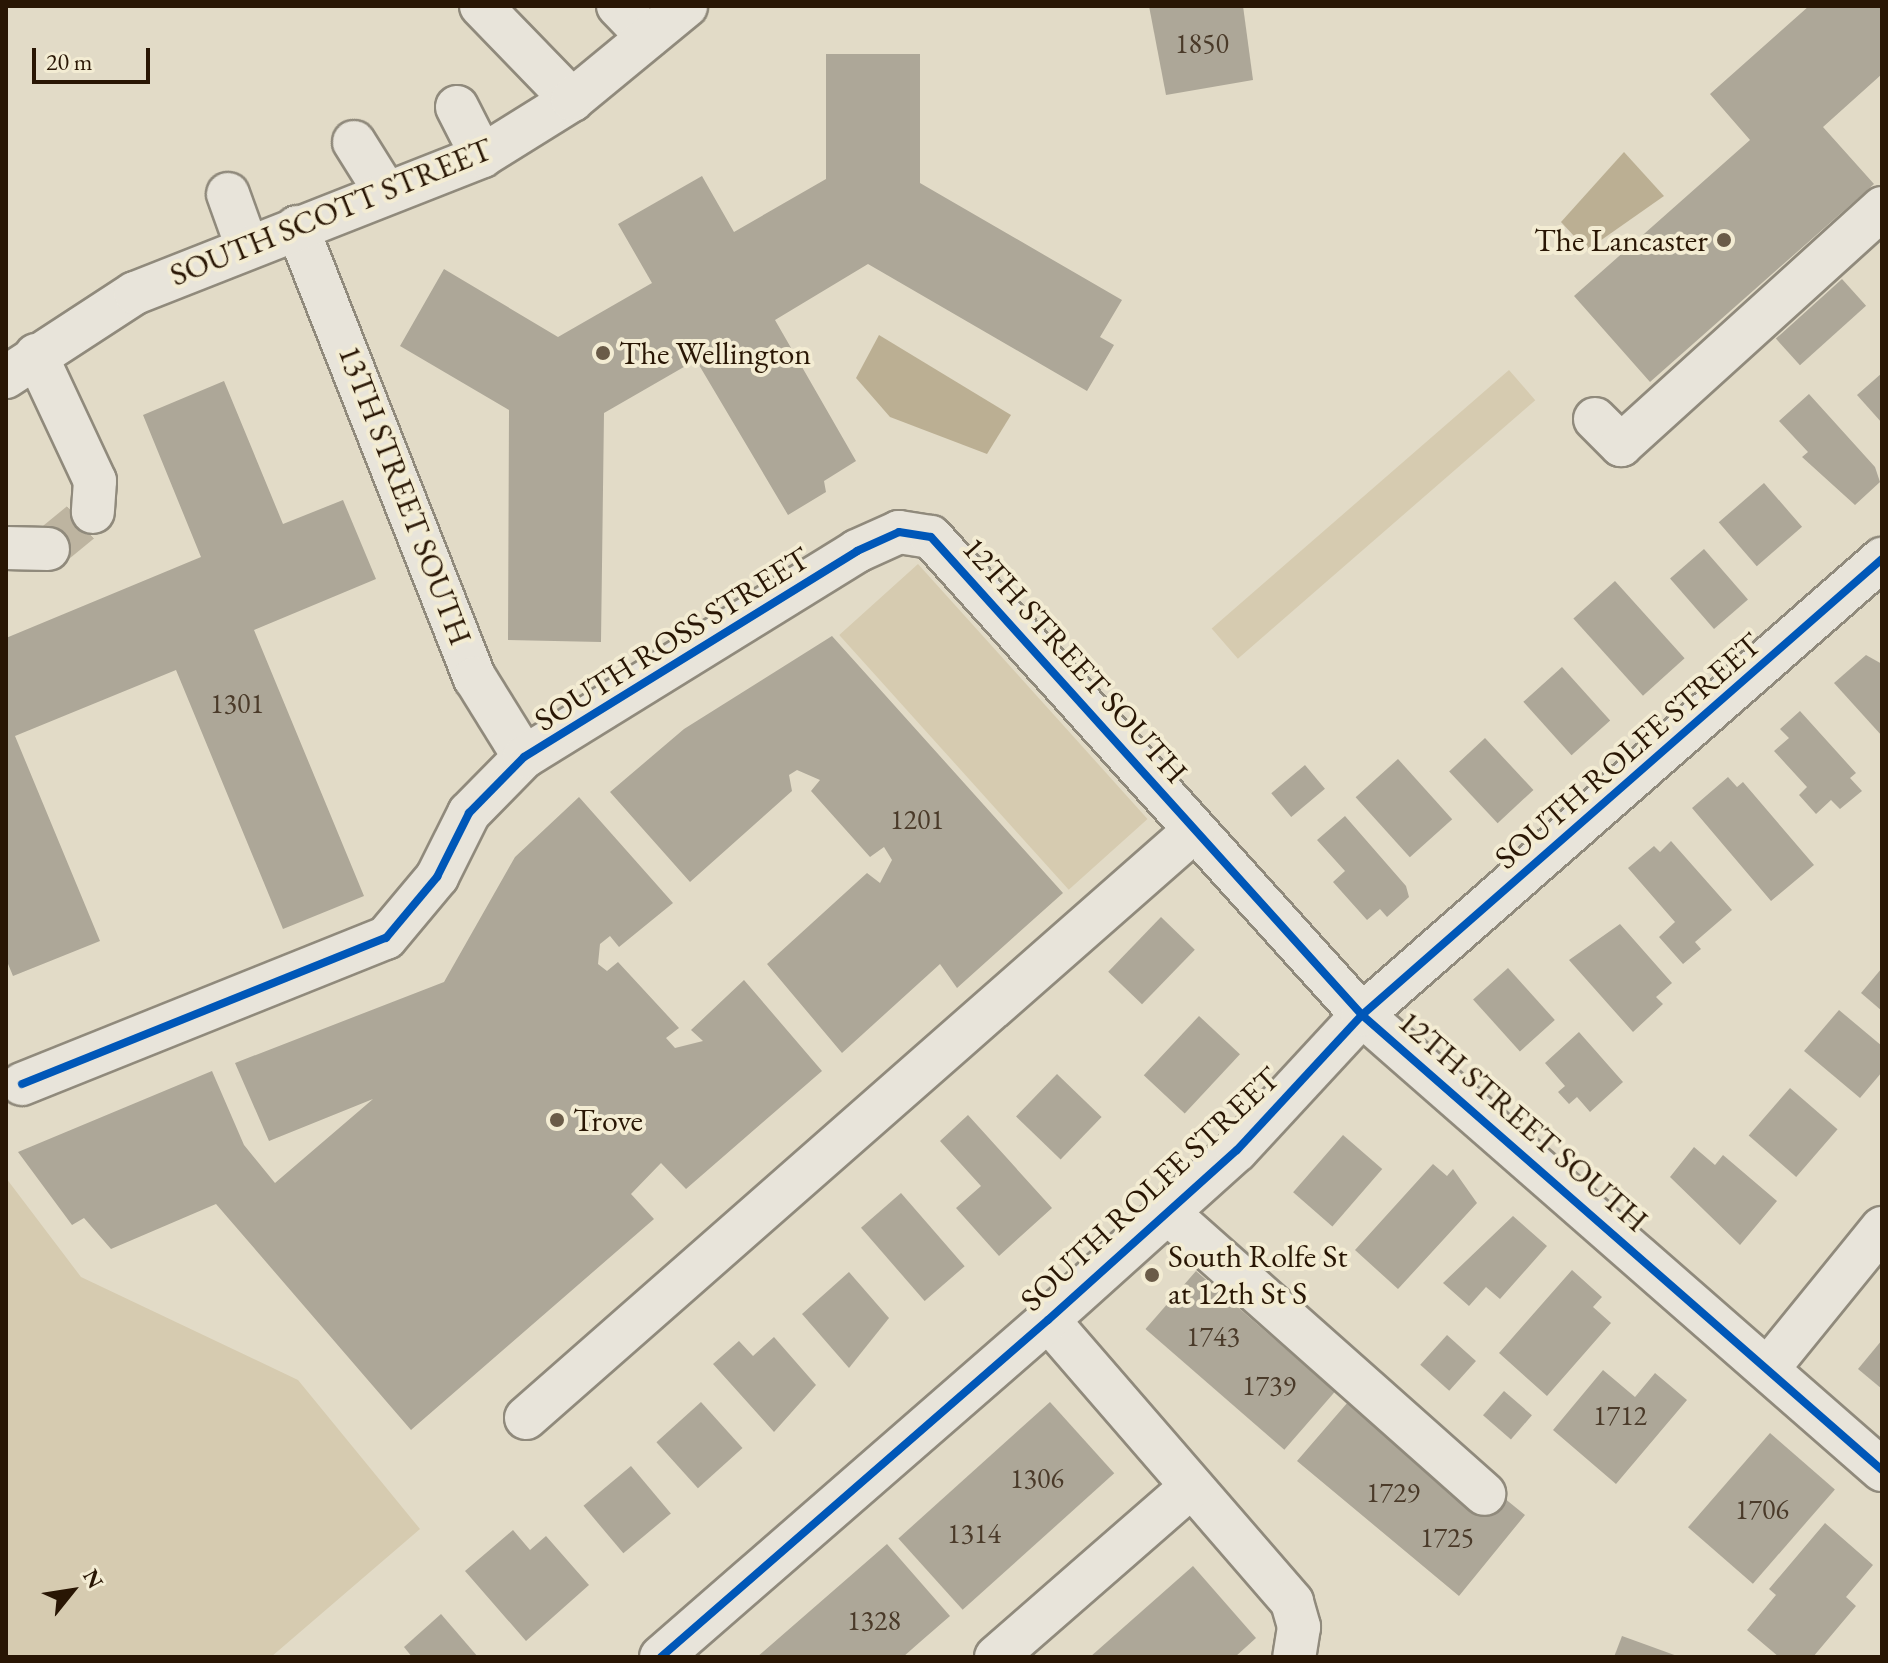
<!DOCTYPE html>
<html>
<head>
<meta charset="utf-8">
<style>
	body { margin:0 }
	#map { position:relative; width:1888px; height:1663px; overflow:hidden; background:#e2dbc7; font-family:"EB Garamond",serif }
	div>[style] { position:absolute }
	.green>* { inset:0; background:#d6cbb0; transform-origin:0 0 }
	.water>* { inset:0; background:#bbaf93 }
	.building>* { inset:0; background:#ada798; transform-origin:0 0 }
	.minor-tunnel>* { height:42px; margin-top:-21px; transform-origin:0; background:repeating-linear-gradient(90deg,#bdb4a0 0 42px,transparent 0 63px) }
	.roads { filter:drop-shadow(2px 0 #908a7c) drop-shadow(-2px 0 #908a7c) drop-shadow(0 2px #908a7c) drop-shadow(0 -2px #908a7c) }
	.minor>* { height:42px; margin:-21px; padding:0 21px; transform-origin:21px; border-radius:21px; background:#e8e4da }
	.cycleway>* { height:8px; margin:-4px; padding:0 4px; transform-origin:4px; border-radius:4px; background:#0057b8 }
	.dots>* { width:22px; height:22px; translate:-50% -50%; box-sizing:border-box; border:4px solid #f3ecd3; border-radius:50% }
	span { translate:-50% -50%; white-space:nowrap; text-align:center; line-height:1.15; -webkit-text-stroke:8px #f3ecd3; paint-order:stroke }
	.number-label { font-size:28px; color:#4a3a29 }
	.number-label span { -webkit-text-stroke-width:0 }
	.street-label { font-size:32px; color:#291604 }
	.poi-label { font-size:32px; color:#291604 }
	.right { translate:-100% -50%; text-align:right }
	.left { translate:0 -50%; text-align:left }
	.frame { position:absolute; inset:0; border:8px solid #291604; pointer-events:none }
	.north { position:absolute; left:32px; top:1551px; width:80px; height:80px; -webkit-text-stroke:6px #f3ecd3; paint-order:stroke; rotate:60deg; font-size:22px; font-weight:700; line-height:32px; text-align:center; color:#291604 }
	.north::after { content:''; display:block; margin:auto; width:28px; height:36px; background:#291604; clip-path:polygon(50% 0,100% 100%,50% 72%,0 100%) }
	.scale { position:absolute; left:32px; top:48px; width:118px; height:36px; box-sizing:border-box; border:4px solid #291604; border-top:0; padding-left:10px; font-size:24px; line-height:28px; white-space:nowrap; color:#291604; -webkit-text-stroke:6px #f3ecd3; paint-order:stroke }
</style>
</head>
<body>
<div id="map">
	<div class="green">
		<i style="left:1509px;top:370px;width:40px;height:394px;rotate:49deg"></i>
		<i style="left:918px;top:564px;width:343px;height:106px;rotate:48deg"></i>
		<i style="clip-path:polygon(6px 1178px,81px 1277px,298px 1380px,420px 1529px,271px 1657px,6px 1657px)"></i>
	</div>
	<div class="water">
		<i style="clip-path:polygon(1624px 152px,1664px 196px,1587px 250px,1561px 222px)"></i>
		<i style="clip-path:polygon(879px 335px,1011px 415px,987px 454px,890px 417px,856px 378px)"></i>
	</div>
	<div class="building">
		<i style="clip-path:polygon(1149px 6px,1243px 6px,1253px 80px,1166px 95px)"></i>
		<i style="clip-path:polygon(1809px 6px,1882px 6px,1882px 74px,1823px 127px,1874px 184px,1650px 382px,1574px 296px,1750px 140px,1710px 94px)"></i>
		<i style="clip-path:polygon(826px 54px,920px 54px,920px 183px,1122px 300px,1100px 337px,1114px 345px,1087px 391px,868px 264px,775px 320px,856px 461px,824px 481px,826px 492px,788px 515px,696px 360px,604px 413px,601px 642px,508px 640px,509px 410px,400px 346px,444px 269px,558px 337px,652px 283px,618px 224px,702px 176px,734px 232px,826px 179px)"></i>
		<i style="left:1842px;top:279px;width:36px;height:89px;rotate:48deg"></i>
		<i style="clip-path:polygon(1882px 373px,1882px 423px,1857px 395px)"></i>
		<i style="clip-path:polygon(224px 381px,283px 524px,343px 500px,376px 579px,254px 630px,364px 896px,283px 929px,176px 670px,15px 736px,100px 941px,13px 976px,6px 959px,6px 638px,201px 557px,143px 415px)"></i>
		<i style="clip-path:polygon(1809px 394px,1875px 467px,1880px 482px,1855px 505px,1802px 457px,1808px 452px,1779px 421px)"></i>
		<i style="left:1764px;top:483px;width:58px;height:60px;rotate:49deg"></i>
		<i style="left:1704px;top:549px;width:67px;height:45px;rotate:49deg"></i>
		<i style="left:1615px;top:581px;width:104px;height:56px;rotate:48deg"></i>
		<i style="clip-path:polygon(832px 636px,1063px 893px,957px 988px,940px 964px,842px 1053px,767px 964px,867px 873px,880px 883px,892px 860px,884px 847px,870px 857px,811px 791px,820px 780px,797px 770px,789px 775px,792px 791px,690px 882px,610px 792px,684px 729px)"></i>
		<i style="clip-path:polygon(1866px 655px,1882px 664px,1882px 736px,1834px 683px)"></i>
		<i style="left:1562px;top:667px;width:72px;height:52px;rotate:48deg"></i>
		<i style="clip-path:polygon(1800px 711px,1856px 773px,1850px 778px,1862px 791px,1840px 809px,1831px 800px,1816px 814px,1799px 795px,1807px 787px,1774px 751px,1789px 738px,1780px 729px)"></i>
		<i style="left:1485px;top:738px;width:71px;height:49px;rotate:47deg"></i>
		<i style="left:1398px;top:759px;width:81px;height:57px;rotate:48deg"></i>
		<i style="left:1305px;top:765px;width:31px;height:44px;rotate:50deg"></i>
		<i style="clip-path:polygon(1728px 777px,1737px 787px,1743px 782px,1814px 865px,1771px 901px,1692px 808px)"></i>
		<i style="clip-path:polygon(579px 797px,673px 903px,619px 947px,610px 936px,600px 944px,598px 964px,607px 971px,618px 962px,679px 1028px,666px 1038px,675px 1048px,703px 1041px,691px 1030px,744px 980px,822px 1071px,686px 1189px,661px 1163px,631px 1194px,654px 1219px,411px 1430px,216px 1204px,111px 1249px,84px 1218px,72px 1225px,18px 1152px,212px 1071px,244px 1145px,275px 1183px,373px 1099px,269px 1141px,235px 1063px,444px 982px,515px 857px)"></i>
		<i style="clip-path:polygon(1345px 816px,1406px 886px,1409px 897px,1387px 917px,1380px 909px,1367px 920px,1333px 882px,1345px 871px,1317px 840px)"></i>
		<i style="clip-path:polygon(1671px 841px,1732px 910px,1695px 942px,1701px 949px,1683px 964px,1659px 937px,1675px 922px,1628px 868px,1654px 846px,1660px 852px)"></i>
		<i style="left:1161px;top:917px;width:47px;height:76px;rotate:44deg"></i>
		<i style="clip-path:polygon(1620px 924px,1672px 983px,1656px 997px,1663px 1004px,1633px 1032px,1569px 960px)"></i>
		<i style="left:1508px;top:968px;width:70px;height:47px;rotate:48deg"></i>
		<i style="clip-path:polygon(1882px 968px,1882px 1011px,1861px 993px)"></i>
		<i style="clip-path:polygon(1839px 1010px,1882px 1046px,1882px 1072px,1860px 1098px,1804px 1051px)"></i>
		<i style="left:1199px;top:1016px;width:56px;height:81px;rotate:43deg"></i>
		<i style="clip-path:polygon(1579px 1032px,1623px 1082px,1590px 1112px,1577px 1097px,1569px 1104px,1558px 1092px,1565px 1086px,1545px 1063px)"></i>
		<i style="left:1057px;top:1074px;width:62px;height:59px;rotate:44deg"></i>
		<i style="left:1790px;top:1088px;width:63px;height:63px;rotate:41deg"></i>
		<i style="clip-path:polygon(968px 1115px,1052px 1208px,999px 1256px,956px 1208px,981px 1186px,940px 1141px)"></i>
		<i style="left:1343px;top:1135px;width:52px;height:76px;rotate:41deg"></i>
		<i style="clip-path:polygon(1694px 1147px,1715px 1165px,1723px 1155px,1777px 1201px,1740px 1245px,1670px 1177px)"></i>
		<i style="clip-path:polygon(1433px 1164px,1447px 1176px,1453px 1169px,1477px 1203px,1398px 1289px,1355px 1250px)"></i>
		<i style="left:901px;top:1193px;width:97px;height:53px;rotate:49deg"></i>
		<i style="clip-path:polygon(1513px 1216px,1547px 1246px,1500px 1299px,1486px 1287px,1469px 1306px,1443px 1283px)"></i>
		<i style="clip-path:polygon(1572px 1270px,1602px 1297px,1593px 1307px,1611px 1323px,1547px 1396px,1499px 1353px)"></i>
		<i style="left:1196px;top:1271px;width:184px;height:77px;rotate:41deg"></i>
		<i style="clip-path:polygon(849px 1272px,889px 1318px,849px 1368px,802px 1314px)"></i>
		<i style="left:1447px;top:1335px;width:39px;height:40px;rotate:42deg"></i>
		<i style="clip-path:polygon(774px 1337px,816px 1385px,774px 1432px,713px 1364px,739px 1341px,753px 1356px)"></i>
		<i style="clip-path:polygon(1882px 1340px,1882px 1389px,1858px 1369px)"></i>
		<i style="clip-path:polygon(1603px 1370px,1635px 1397px,1655px 1373px,1687px 1400px,1616px 1484px,1553px 1430px)"></i>
		<i style="left:1504px;top:1391px;width:37px;height:32px;rotate:41deg"></i>
		<i style="left:701px;top:1402px;width:62px;height:60px;rotate:48deg"></i>
		<i style="left:1050px;top:1402px;width:96px;height:204px;rotate:48deg"></i>
		<i style="clip-path:polygon(1348px 1402px,1459px 1499px,1493px 1489px,1525px 1515px,1459px 1596px,1297px 1461px)"></i>
		<i style="left:1770px;top:1433px;width:86px;height:125px;rotate:41deg"></i>
		<i style="left:631px;top:1466px;width:62px;height:62px;rotate:50deg"></i>
		<i style="clip-path:polygon(1825px 1523px,1873px 1565px,1846px 1597px,1856px 1606px,1813px 1657px,1779px 1657px,1747px 1630px,1776px 1595px,1769px 1589px)"></i>
		<i style="clip-path:polygon(513px 1530px,530px 1550px,546px 1536px,589px 1585px,526px 1641px,465px 1571px)"></i>
		<i style="clip-path:polygon(887px 1544px,950px 1616px,920px 1642px,903px 1657px,757px 1657px)"></i>
		<i style="clip-path:polygon(1193px 1566px,1256px 1638px,1235px 1657px,1090px 1657px)"></i>
		<i style="clip-path:polygon(441px 1614px,478px 1657px,412px 1657px,404px 1647px)"></i>
		<i style="clip-path:polygon(1622px 1636px,1680px 1657px,1614px 1657px)"></i>
	</div>
	<div class="minor-tunnel">
		<i style="left:48px;top:549px;width:58px;rotate:-39.4deg"></i>
	</div>
	<div class="roads">
		<div class="minor">
			<i style="left:481px;top:6px;width:131px;rotate:45.9deg"></i>
			<i style="left:618px;top:6px;width:43px;rotate:45.9deg"></i>
			<i style="left:457px;top:107px;width:55px;rotate:63deg"></i>
			<i style="left:354px;top:142px;width:60px;rotate:57.9deg"></i>
			<i style="left:228px;top:194px;width:53px;rotate:70.2deg"></i>
			<i style="left:297px;top:227px;width:485px;rotate:68.5deg"></i>
			<i style="left:475px;top:678px;width:93px;rotate:58.2deg"></i>
			<i style="left:36px;top:355px;width:139px;rotate:64.9deg"></i>
			<i style="left:95px;top:481px;width:31px;rotate:94deg"></i>
			<i style="left:6px;top:377px;width:154px;rotate:-33.1deg"></i>
			<i style="left:135px;top:293px;width:373px;rotate:-21.5deg"></i>
			<i style="left:482px;top:156px;width:106px;rotate:-31.9deg"></i>
			<i style="left:572px;top:100px;width:148px;rotate:-39.5deg"></i>
			<i style="left:1595px;top:419px;width:37px;rotate:45deg"></i>
			<i style="left:1621px;top:445px;width:353px;rotate:-42.2deg"></i>
			<i style="left:6px;top:548px;width:42px;rotate:1.4deg"></i>
			<i style="left:22px;top:1084px;width:392px;rotate:-21.9deg"></i>
			<i style="left:386px;top:938px;width:80px;rotate:-50.1deg"></i>
			<i style="left:437px;top:877px;width:72px;rotate:-63.4deg"></i>
			<i style="left:469px;top:813px;width:78px;rotate:-45.5deg"></i>
			<i style="left:524px;top:757px;width:392px;rotate:-31.7deg"></i>
			<i style="left:857px;top:551px;width:46px;rotate:-24.3deg"></i>
			<i style="left:899px;top:532px;width:32px;rotate:9deg"></i>
			<i style="left:931px;top:537px;width:644px;rotate:47.96deg"></i>
			<i style="left:1362px;top:1015px;width:691px;rotate:41.19deg"></i>
			<i style="left:1168px;top:1213px;width:423px;rotate:41.6deg"></i>
			<i style="left:1048px;top:1320px;width:373px;rotate:49.1deg"></i>
			<i style="left:1292px;top:1602px;width:26px;rotate:74deg"></i>
			<i style="left:1299px;top:1627px;width:30px;rotate:99deg"></i>
			<i style="left:1770px;top:1366px;width:178px;rotate:-50.9deg"></i>
			<i style="left:526px;top:1418px;width:889px;rotate:-41.31deg"></i>
			<i style="left:661px;top:1657px;width:513px;rotate:-41.05deg"></i>
			<i style="left:1048px;top:1320px;width:254px;rotate:-42deg"></i>
			<i style="left:1237px;top:1150px;width:184px;rotate:-47.2deg"></i>
			<i style="left:1362px;top:1015px;width:692px;rotate:-41.25deg"></i>
			<i style="left:996px;top:1657px;width:259px;rotate:-41.1deg"></i>
		</div>
	</div>
	<div class="cycleway">
		<i style="left:22px;top:1084px;width:392px;rotate:-21.9deg"></i>
		<i style="left:386px;top:938px;width:80px;rotate:-50.1deg"></i>
		<i style="left:437px;top:877px;width:72px;rotate:-63.4deg"></i>
		<i style="left:469px;top:813px;width:78px;rotate:-45.5deg"></i>
		<i style="left:524px;top:757px;width:392px;rotate:-31.7deg"></i>
		<i style="left:857px;top:551px;width:46px;rotate:-24.3deg"></i>
		<i style="left:899px;top:532px;width:32px;rotate:9deg"></i>
		<i style="left:931px;top:537px;width:644px;rotate:47.96deg"></i>
		<i style="left:1362px;top:1015px;width:691px;rotate:41.19deg"></i>
		<i style="left:661px;top:1657px;width:513px;rotate:-41.05deg"></i>
		<i style="left:1048px;top:1320px;width:254px;rotate:-42deg"></i>
		<i style="left:1237px;top:1150px;width:184px;rotate:-47.2deg"></i>
		<i style="left:1362px;top:1015px;width:692px;rotate:-41.25deg"></i>
	</div>
	<div class="dots">
		<i style="left:1724px;top:240px;background:#6a5b48"></i>
		<i style="left:603px;top:353px;background:#6a5b48"></i>
		<i style="left:557px;top:1120px;background:#6a5b48"></i>
		<i style="left:1152px;top:1275px;background:#6a5b48"></i>
	</div>
	<div class="number-label">
		<span style="left:1202px;top:43px">1850</span>
		<span style="left:237px;top:703px">1301</span>
		<span style="left:917px;top:819px">1201</span>
		<span style="left:1213px;top:1336px">1743</span>
		<span style="left:1269px;top:1385px">1739</span>
		<span style="left:1620px;top:1415px">1712</span>
		<span style="left:1037px;top:1478px">1306</span>
		<span style="left:1393px;top:1492px">1729</span>
		<span style="left:1762px;top:1509px">1706</span>
		<span style="left:974px;top:1533px">1314</span>
		<span style="left:1447px;top:1537px">1725</span>
		<span style="left:874px;top:1620px">1328</span>
	</div>
	<div class="street-label">
		<span style="left:331px;top:212px;rotate:-22deg">SOUTH SCOTT STREET</span>
		<span style="left:405px;top:495px;rotate:69deg">13TH STREET SOUTH</span>
		<span style="left:672px;top:639px;rotate:-32deg">SOUTH ROSS STREET</span>
		<span style="left:1075px;top:660px;rotate:48deg">12TH STREET SOUTH</span>
		<span style="left:1628px;top:751px;rotate:-41deg">SOUTH ROLFE STREET</span>
		<span style="left:1523px;top:1121px;rotate:41deg">12TH STREET SOUTH</span>
		<span style="left:1150px;top:1189px;rotate:-43deg">SOUTH ROLFE STREET</span>
	</div>
	<div class="poi-label">
		<span class="right" style="left:1708px;top:240px">The Lancaster</span>
		<span class="left" style="left:619px;top:353px">The Wellington</span>
		<span class="left" style="left:573px;top:1120px">Trove</span>
		<span class="left" style="left:1168px;top:1275px">South Rolfe St<br>at 12th St S</span>
	</div>
	<div class="frame"></div>
	<div class="north">N</div>
	<div class="scale">20 m</div>
</div>
</body>
</html>
